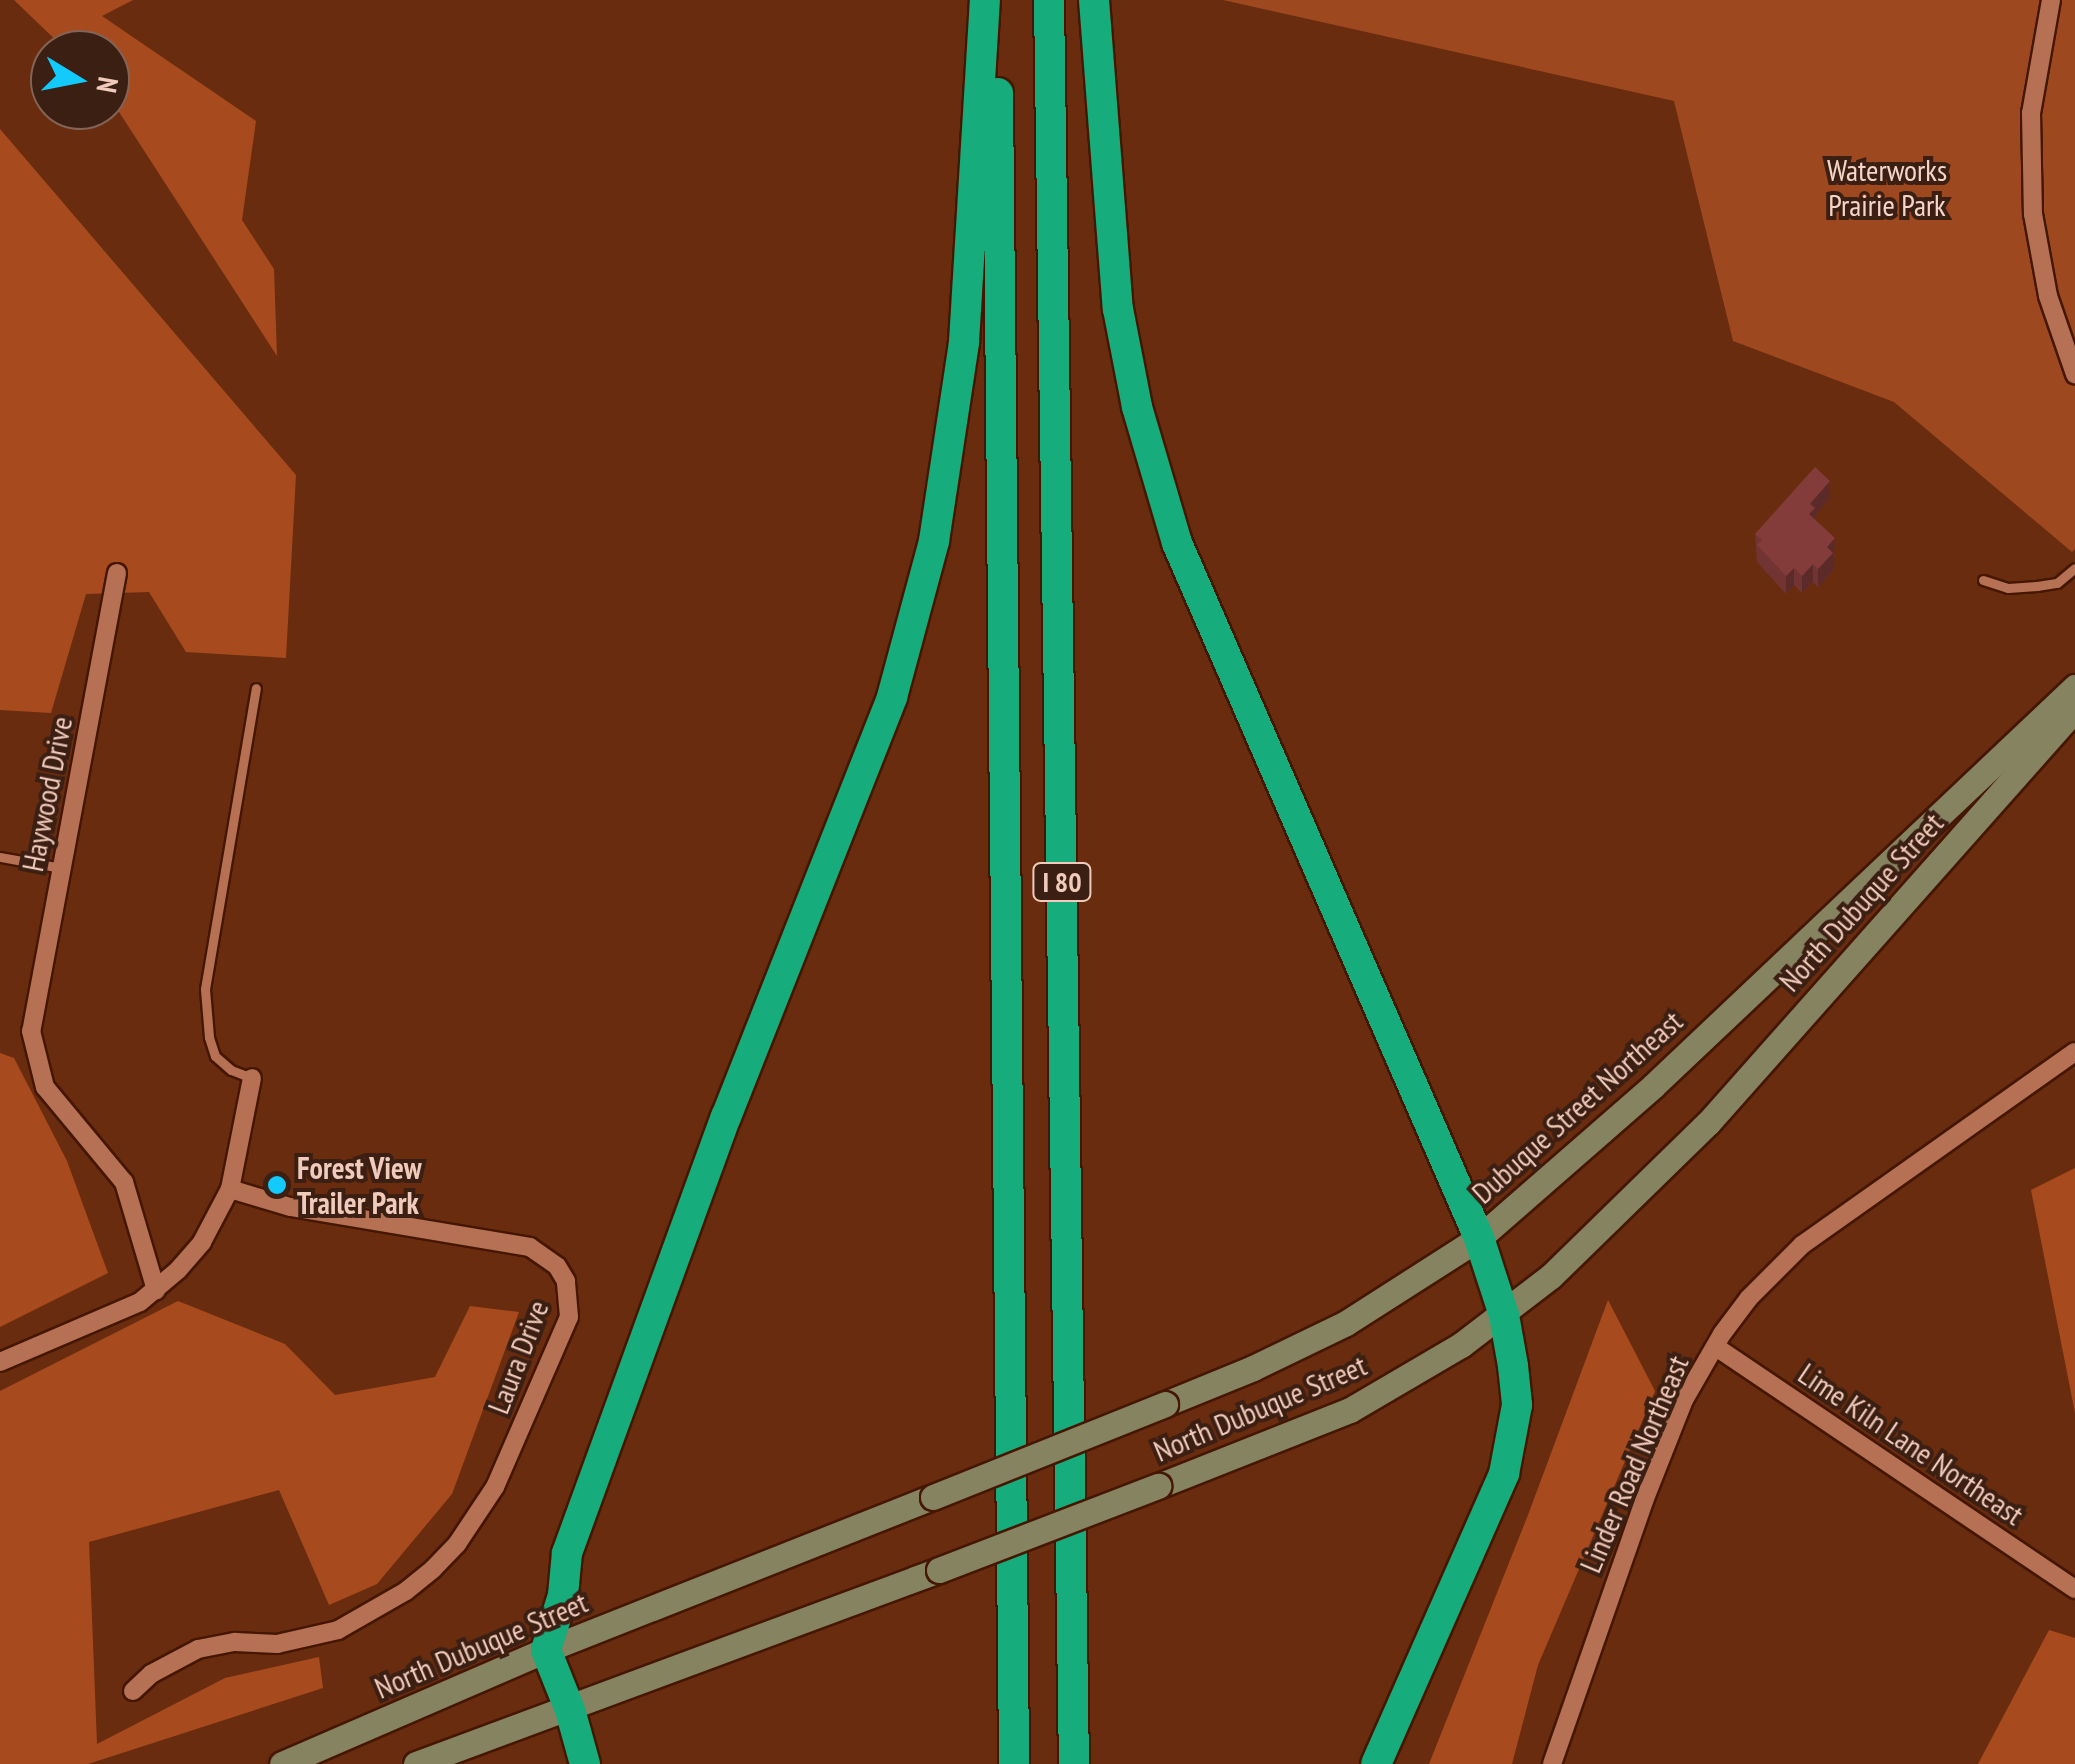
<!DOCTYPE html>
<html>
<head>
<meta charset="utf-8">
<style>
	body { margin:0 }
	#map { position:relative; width:2075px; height:1764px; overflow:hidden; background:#6a2c0e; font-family:"PT Sans Narrow",sans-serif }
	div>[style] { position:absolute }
	.green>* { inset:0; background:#9d481f }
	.forest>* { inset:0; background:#a74b1f }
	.roads { filter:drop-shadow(2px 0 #451702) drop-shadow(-2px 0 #451702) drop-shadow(0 2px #451702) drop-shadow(0 -2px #451702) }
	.lane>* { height:9px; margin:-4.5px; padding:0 4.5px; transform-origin:4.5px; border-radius:4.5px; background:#b67154 }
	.street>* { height:18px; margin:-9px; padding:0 9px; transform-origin:9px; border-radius:9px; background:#b67154 }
	.secondary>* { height:25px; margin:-12.5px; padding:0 12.5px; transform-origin:12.5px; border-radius:12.5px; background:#868360 }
	.highway>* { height:30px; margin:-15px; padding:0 15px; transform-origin:15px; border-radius:15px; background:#16ac7b }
	.bridges { filter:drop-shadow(2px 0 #451702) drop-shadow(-2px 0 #451702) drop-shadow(0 2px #451702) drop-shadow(0 -2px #451702) }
	.secondary-bridge>* { height:25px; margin:-12.5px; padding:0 12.5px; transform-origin:12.5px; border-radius:12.5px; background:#868360 }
	.wall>* { inset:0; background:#713432 }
	.shaded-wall>* { inset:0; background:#5c2a29 }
	.building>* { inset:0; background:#833c3a }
	.dots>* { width:28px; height:28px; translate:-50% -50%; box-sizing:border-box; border:5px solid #3b1f13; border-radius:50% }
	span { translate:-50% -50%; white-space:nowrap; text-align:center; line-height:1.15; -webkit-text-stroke:8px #3b1f13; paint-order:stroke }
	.shield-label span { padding:2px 8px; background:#3b1f13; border:2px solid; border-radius:8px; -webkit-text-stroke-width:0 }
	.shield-label { font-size:28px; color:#f0caba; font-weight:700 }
	.park-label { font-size:30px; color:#f4d5c8 }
	.street-label { font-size:30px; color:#f0caba }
	.poi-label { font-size:30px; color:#f0caba; font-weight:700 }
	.left { translate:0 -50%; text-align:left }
	.north { position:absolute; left:30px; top:30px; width:100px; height:100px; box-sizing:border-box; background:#3b1f13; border:2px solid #836356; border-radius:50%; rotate:100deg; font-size:28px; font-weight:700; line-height:40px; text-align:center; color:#f0caba }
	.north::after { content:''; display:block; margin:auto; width:35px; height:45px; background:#12cafb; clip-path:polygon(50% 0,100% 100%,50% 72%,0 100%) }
</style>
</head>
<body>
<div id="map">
	<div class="green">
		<i style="clip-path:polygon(1223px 0,2075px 0,2075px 549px,2072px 552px,1894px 402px,1733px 341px,1674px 101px)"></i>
	</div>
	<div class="forest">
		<i style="clip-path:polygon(14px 0,133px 0,102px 16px,256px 121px,242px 220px,274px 269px,277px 356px,110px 98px,110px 50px,66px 50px)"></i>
		<i style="clip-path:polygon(0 129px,296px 475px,286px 658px,186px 652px,149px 592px,86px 594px,51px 713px,0 710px)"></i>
		<i style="clip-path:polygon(0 1053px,14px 1058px,67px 1161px,108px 1273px,0 1327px)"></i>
		<i style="clip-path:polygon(2075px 1168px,2075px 1413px,2031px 1190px)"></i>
		<i style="clip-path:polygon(1608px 1300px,1655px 1391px,1538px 1665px,1512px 1764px,1429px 1764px,1528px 1515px)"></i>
		<i style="clip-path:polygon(178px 1301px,285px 1344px,335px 1395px,435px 1377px,470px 1306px,519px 1312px,452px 1494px,377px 1584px,329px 1605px,279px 1490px,89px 1542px,97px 1744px,225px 1678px,319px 1657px,323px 1688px,88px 1764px,0 1764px,0 1391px)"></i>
		<i style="clip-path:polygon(2049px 1630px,2075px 1638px,2075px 1764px,1978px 1764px)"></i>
	</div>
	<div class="roads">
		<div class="lane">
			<i style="left:1983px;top:580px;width:26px;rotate:18deg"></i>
			<i style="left:2008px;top:588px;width:29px;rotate:-4deg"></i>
			<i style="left:2037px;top:586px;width:20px;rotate:-9deg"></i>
			<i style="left:2057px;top:583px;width:23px;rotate:-40deg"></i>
			<i style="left:0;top:857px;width:62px;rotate:10.2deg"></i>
			<i style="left:252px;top:1078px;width:22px;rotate:-159deg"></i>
			<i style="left:231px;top:1070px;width:21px;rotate:-139deg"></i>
			<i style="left:215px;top:1056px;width:20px;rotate:-108deg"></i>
			<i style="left:209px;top:1037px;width:48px;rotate:-94.8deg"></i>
			<i style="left:205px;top:989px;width:305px;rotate:-80.4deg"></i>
		</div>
		<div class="street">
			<i style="left:2051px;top:0;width:115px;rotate:100deg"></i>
			<i style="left:2031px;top:113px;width:101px;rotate:88.9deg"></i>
			<i style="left:2033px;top:214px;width:83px;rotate:79.6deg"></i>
			<i style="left:2048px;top:296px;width:83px;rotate:70.9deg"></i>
			<i style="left:117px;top:573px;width:466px;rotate:100.6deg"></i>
			<i style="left:31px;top:1031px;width:58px;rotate:76deg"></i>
			<i style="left:45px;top:1087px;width:124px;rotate:50.3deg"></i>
			<i style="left:124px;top:1182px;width:113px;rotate:73.5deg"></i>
			<i style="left:1716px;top:1347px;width:433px;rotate:34deg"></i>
			<i style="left:0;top:1362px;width:152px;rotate:-23.2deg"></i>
			<i style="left:140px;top:1302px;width:50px;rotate:-40.1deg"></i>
			<i style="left:178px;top:1270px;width:37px;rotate:-49deg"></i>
			<i style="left:202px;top:1242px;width:60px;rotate:-62.2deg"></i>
			<i style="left:230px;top:1189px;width:113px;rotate:-78.8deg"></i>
			<i style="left:133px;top:1691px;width:25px;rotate:-43deg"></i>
			<i style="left:151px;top:1674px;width:53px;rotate:-28deg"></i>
			<i style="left:198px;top:1649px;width:38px;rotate:-11deg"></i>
			<i style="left:235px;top:1642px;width:42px;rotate:2.7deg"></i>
			<i style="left:277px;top:1644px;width:63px;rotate:-12.9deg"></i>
			<i style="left:338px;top:1630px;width:78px;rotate:-29.8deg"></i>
			<i style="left:406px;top:1591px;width:35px;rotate:-39deg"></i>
			<i style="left:433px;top:1569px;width:35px;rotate:-46deg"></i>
			<i style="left:457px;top:1544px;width:69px;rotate:-56.3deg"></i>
			<i style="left:495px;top:1487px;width:185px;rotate:-66.5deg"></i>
			<i style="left:569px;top:1317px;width:36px;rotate:-95deg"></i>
			<i style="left:566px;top:1281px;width:17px;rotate:-121deg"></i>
			<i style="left:557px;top:1266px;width:33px;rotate:-145deg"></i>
			<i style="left:530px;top:1247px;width:243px;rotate:-170.5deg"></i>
			<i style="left:290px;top:1207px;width:63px;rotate:-163.3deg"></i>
			<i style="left:1552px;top:1764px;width:279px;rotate:-70.7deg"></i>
			<i style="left:1644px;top:1501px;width:109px;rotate:-68.4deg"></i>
			<i style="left:1684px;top:1400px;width:76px;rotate:-60.1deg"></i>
			<i style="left:1722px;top:1334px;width:45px;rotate:-53.1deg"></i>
			<i style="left:1749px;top:1298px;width:75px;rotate:-45deg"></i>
			<i style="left:1802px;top:1245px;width:334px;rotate:-35.3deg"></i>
		</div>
		<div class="secondary">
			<i style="left:1165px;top:1404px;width:95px;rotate:-22.2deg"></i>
			<i style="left:1253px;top:1368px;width:103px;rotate:-25.8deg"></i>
			<i style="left:1346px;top:1323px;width:158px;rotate:-32.6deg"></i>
			<i style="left:1479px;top:1238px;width:231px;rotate:-41.1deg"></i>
			<i style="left:1653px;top:1086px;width:581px;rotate:-43.4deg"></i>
			<i style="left:1158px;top:1486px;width:206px;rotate:-21.6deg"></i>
			<i style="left:1350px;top:1410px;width:129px;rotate:-30.4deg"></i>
			<i style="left:1461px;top:1345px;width:113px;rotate:-37.5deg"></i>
			<i style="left:1551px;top:1276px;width:219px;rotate:-44.3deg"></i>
			<i style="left:1708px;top:1123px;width:553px;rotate:-48.44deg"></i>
			<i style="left:282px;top:1764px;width:288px;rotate:-23.4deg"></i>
			<i style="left:546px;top:1650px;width:416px;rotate:-21.6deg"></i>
			<i style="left:416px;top:1764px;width:558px;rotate:-20.35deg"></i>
		</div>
		<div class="highway">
			<i style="left:1049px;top:0;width:1764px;rotate:89.19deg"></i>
			<i style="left:1094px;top:0;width:310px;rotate:85.6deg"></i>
			<i style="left:1118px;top:309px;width:100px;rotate:79deg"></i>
			<i style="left:1137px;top:407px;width:142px;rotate:73.6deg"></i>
			<i style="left:1177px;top:543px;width:758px;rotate:66.51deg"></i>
			<i style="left:1479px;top:1238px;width:81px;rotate:72deg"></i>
			<i style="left:1504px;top:1315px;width:52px;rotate:80deg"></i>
			<i style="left:1513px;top:1366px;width:39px;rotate:84deg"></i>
			<i style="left:1517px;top:1405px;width:70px;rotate:100.7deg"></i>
			<i style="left:1504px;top:1474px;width:317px;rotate:113.8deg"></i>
			<i style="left:998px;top:93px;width:1671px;rotate:89.45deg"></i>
			<i style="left:585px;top:1764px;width:56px;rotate:-105.5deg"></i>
			<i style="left:570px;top:1710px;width:65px;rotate:-111.8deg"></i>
			<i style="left:546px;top:1650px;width:58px;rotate:-72.8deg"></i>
			<i style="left:563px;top:1595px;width:42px;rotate:-84.6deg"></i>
			<i style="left:567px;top:1553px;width:464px;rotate:-70deg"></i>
			<i style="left:726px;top:1117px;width:452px;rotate:-68.4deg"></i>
			<i style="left:892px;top:697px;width:162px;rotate:-74.9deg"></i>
			<i style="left:934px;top:541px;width:201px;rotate:-81.4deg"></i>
			<i style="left:964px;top:342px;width:343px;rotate:-86.5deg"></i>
		</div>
	</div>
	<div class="bridges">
		<div class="secondary-bridge">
			<i style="left:933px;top:1497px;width:250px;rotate:-21.8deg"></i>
			<i style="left:939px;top:1570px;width:235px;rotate:-21deg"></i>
		</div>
	</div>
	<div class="wall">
		<i style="clip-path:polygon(1830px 498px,1815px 516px,1815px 519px,1835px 555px,1833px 558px,1833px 570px,1818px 587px,1813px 582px,1802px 593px,1794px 585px,1786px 594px,1757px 562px,1755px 534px)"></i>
	</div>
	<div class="shaded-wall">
		<i style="clip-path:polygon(1830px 481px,1830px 498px,1815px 516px,1815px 526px,1809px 532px,1810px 504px)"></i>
		<i style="clip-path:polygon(1835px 538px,1833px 570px,1818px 587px,1818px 569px,1827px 547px)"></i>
		<i style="clip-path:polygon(1813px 564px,1813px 582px,1802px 593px,1802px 576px)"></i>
		<i style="clip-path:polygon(1794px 568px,1794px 585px,1786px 594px,1786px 576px)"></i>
	</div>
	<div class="building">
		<i style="clip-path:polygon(1815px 467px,1830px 481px,1810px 504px,1815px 508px,1809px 514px,1835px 538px,1827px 547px,1833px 553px,1818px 569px,1813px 564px,1802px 576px,1794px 568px,1786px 576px,1757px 545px,1762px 540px,1755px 534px)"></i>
	</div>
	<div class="dots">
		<i style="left:277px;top:1185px;background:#12cafb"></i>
	</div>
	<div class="shield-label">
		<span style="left:1062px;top:882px">I 80</span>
	</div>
	<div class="park-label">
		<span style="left:1887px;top:187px">Waterworks<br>Prairie Park</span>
	</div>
	<div class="street-label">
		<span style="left:47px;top:794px;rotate:-79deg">Haywood Drive</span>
		<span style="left:1861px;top:902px;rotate:-48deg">North Dubuque Street</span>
		<span style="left:1577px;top:1107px;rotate:-42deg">Dubuque Street Northeast</span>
		<span style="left:518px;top:1357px;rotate:-69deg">Laura Drive</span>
		<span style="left:1260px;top:1408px;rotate:-23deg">North Dubuque Street</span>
		<span style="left:1911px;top:1444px;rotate:34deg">Lime Kiln Lane Northeast</span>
		<span style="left:1634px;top:1464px;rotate:-67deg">Linder Road Northeast</span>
		<span style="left:481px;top:1645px;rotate:-23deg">North Dubuque Street</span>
	</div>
	<div class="poi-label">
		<span class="left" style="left:297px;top:1185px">Forest View<br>Trailer Park</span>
	</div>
	<div class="north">N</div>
</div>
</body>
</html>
